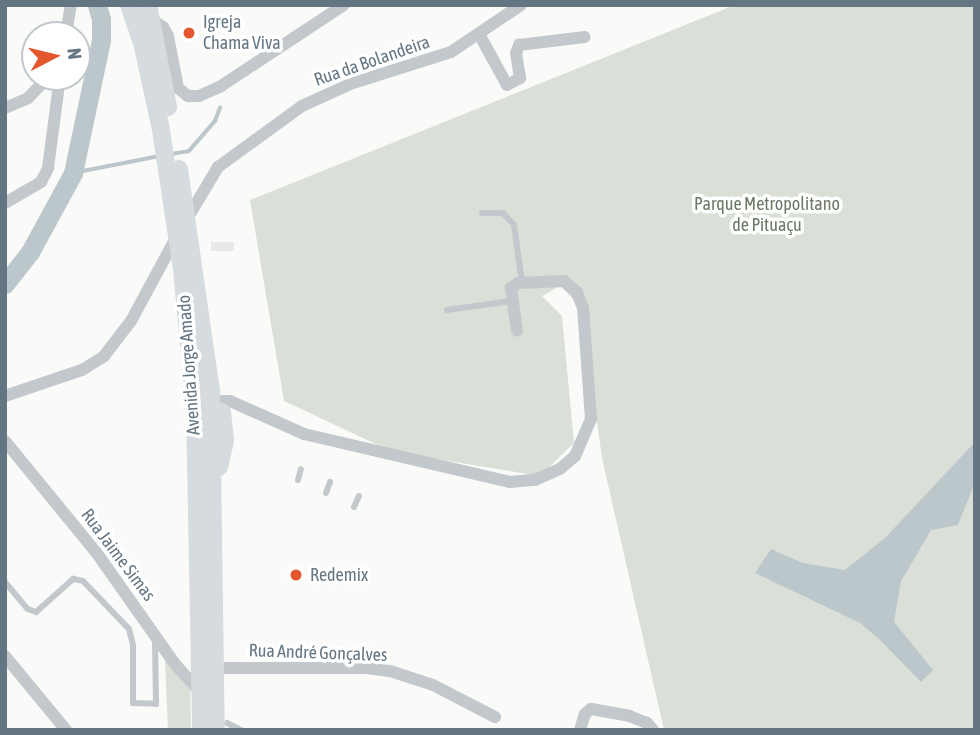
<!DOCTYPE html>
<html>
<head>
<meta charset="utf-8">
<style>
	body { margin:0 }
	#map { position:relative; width:980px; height:735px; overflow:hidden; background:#fafaf8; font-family:"Asap Condensed",sans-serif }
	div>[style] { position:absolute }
	.built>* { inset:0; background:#e8e9e9; transform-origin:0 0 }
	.green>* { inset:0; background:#dadfd7 }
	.water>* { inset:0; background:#bbc7cb }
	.stream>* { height:3.5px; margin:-1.75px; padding:0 1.75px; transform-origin:1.75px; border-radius:1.75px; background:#bbc7cb }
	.river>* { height:19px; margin:-9.5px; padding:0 9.5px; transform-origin:9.5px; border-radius:9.5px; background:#bbc7cb }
	.service>* { height:6px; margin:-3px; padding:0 3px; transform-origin:3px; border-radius:3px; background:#c3c8cc }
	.minor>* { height:12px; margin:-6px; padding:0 6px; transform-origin:6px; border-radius:6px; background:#c3c8cc }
	.secondary>* { height:18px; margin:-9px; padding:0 9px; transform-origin:9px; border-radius:9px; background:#d6dbdf }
	.dots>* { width:19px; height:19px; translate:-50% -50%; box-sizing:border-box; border:4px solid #fff; border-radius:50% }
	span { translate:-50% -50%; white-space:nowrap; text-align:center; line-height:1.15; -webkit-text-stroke:7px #fff; paint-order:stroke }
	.poi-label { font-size:18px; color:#657683 }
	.left { translate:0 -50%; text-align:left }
	.street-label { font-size:18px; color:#657683 }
	.park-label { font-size:18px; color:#687a64 }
	.frame { position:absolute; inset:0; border:7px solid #657683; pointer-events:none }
	.north { position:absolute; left:21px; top:21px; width:70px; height:70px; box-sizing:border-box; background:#fff; border:2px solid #c1c8cd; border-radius:50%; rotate:83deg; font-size:19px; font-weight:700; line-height:28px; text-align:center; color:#657683 }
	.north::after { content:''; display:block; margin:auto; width:24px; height:32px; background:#e4572e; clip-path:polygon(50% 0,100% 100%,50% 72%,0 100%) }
</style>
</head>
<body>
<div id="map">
	<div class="built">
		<i style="left:234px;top:242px;width:9px;height:23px;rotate:90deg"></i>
	</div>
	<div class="green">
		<i style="clip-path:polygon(735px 5px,975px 5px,975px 730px,664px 730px,602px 458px,581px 307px,560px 286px,542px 296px,562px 316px,574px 443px,540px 476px,393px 452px,284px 401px,250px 200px)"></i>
		<i style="clip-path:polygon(165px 659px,190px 687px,191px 730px,168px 730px)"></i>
	</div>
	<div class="water">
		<i style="clip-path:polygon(975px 442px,975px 482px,958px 525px,931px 530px,901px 581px,894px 622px,933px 670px,921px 682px,879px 639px,860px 623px,755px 573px,771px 549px,803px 563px,845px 570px,885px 538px)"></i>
	</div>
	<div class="stream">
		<i style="left:171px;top:154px;width:18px;rotate:-9deg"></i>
		<i style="left:189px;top:151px;width:40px;rotate:-49deg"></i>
		<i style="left:215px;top:121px;width:14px;rotate:-69deg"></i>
		<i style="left:73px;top:173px;width:89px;rotate:-11.1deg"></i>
	</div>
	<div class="river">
		<i style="left:5px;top:284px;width:41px;rotate:-52deg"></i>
		<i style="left:30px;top:252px;width:90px;rotate:-61.4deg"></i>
		<i style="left:73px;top:173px;width:136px;rotate:-78.1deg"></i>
		<i style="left:101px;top:40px;width:21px;rotate:-90deg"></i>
		<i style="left:101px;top:19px;width:15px;rotate:-106deg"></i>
	</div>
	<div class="service">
		<i style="left:482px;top:213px;width:21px"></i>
		<i style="left:503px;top:213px;width:16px;rotate:47deg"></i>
		<i style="left:514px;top:225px;width:59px;rotate:82.1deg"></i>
		<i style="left:447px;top:310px;width:65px;rotate:-8deg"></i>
		<i style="left:298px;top:480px;width:11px;rotate:-75deg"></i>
		<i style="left:326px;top:493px;width:12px;rotate:-70deg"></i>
		<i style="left:354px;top:507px;width:12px;rotate:-66deg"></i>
		<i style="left:5px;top:582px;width:35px;rotate:50deg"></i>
		<i style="left:28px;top:609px;width:9px;rotate:21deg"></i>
		<i style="left:36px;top:612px;width:50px;rotate:-41.7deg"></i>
		<i style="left:73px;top:579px;width:10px;rotate:11deg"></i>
		<i style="left:83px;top:581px;width:66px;rotate:46.2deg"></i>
		<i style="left:129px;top:629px;width:16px;rotate:76deg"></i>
		<i style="left:133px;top:645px;width:58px;rotate:90deg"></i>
		<i style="left:133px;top:703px;width:23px;rotate:2deg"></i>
		<i style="left:156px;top:704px;width:63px;rotate:-90.9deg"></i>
		<i style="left:227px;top:723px;width:16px;rotate:27deg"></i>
	</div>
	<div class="minor">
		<i style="left:152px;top:20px;width:13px;rotate:32deg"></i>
		<i style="left:163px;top:27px;width:10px;rotate:61deg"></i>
		<i style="left:168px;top:36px;width:53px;rotate:79.1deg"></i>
		<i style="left:178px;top:88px;width:13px;rotate:39deg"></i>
		<i style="left:188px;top:96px;width:11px"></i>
		<i style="left:199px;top:96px;width:24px;rotate:-24deg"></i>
		<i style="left:221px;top:86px;width:147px;rotate:-33.4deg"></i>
		<i style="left:479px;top:34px;width:58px;rotate:61.2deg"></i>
		<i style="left:507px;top:85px;width:15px;rotate:-28deg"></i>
		<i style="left:520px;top:78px;width:25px;rotate:-99deg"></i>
		<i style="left:516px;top:53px;width:9px;rotate:-69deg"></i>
		<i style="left:519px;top:45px;width:66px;rotate:-6.9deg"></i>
		<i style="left:66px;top:35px;width:30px;rotate:-81deg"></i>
		<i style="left:5px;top:108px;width:25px;rotate:-23deg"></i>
		<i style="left:28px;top:98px;width:29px;rotate:-46deg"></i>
		<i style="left:5px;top:203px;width:42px;rotate:-30.3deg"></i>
		<i style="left:41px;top:182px;width:16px;rotate:-63deg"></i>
		<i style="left:48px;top:168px;width:92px;rotate:-82.5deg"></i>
		<i style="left:187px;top:219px;width:61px;rotate:-59.2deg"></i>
		<i style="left:218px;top:167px;width:104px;rotate:-36deg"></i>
		<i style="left:302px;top:106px;width:53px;rotate:-24.6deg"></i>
		<i style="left:350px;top:84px;width:106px;rotate:-17.6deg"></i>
		<i style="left:451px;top:52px;width:84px;rotate:-33.9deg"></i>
		<i style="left:5px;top:396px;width:81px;rotate:-18.7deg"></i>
		<i style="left:82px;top:370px;width:26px;rotate:-32deg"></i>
		<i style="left:104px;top:356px;width:44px;rotate:-52.4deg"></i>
		<i style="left:131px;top:321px;width:97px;rotate:-61.6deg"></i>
		<i style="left:220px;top:401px;width:10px"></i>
		<i style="left:230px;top:401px;width:81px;rotate:24deg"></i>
		<i style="left:304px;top:434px;width:212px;rotate:13.1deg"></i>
		<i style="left:510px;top:482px;width:25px;rotate:-5deg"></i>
		<i style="left:535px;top:480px;width:27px;rotate:-24deg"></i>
		<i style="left:560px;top:469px;width:20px;rotate:-41deg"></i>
		<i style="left:575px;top:456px;width:40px;rotate:-66.6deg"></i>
		<i style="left:591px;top:419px;width:111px;rotate:-94.1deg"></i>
		<i style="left:583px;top:308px;width:17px;rotate:-111deg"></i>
		<i style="left:577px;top:292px;width:17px;rotate:-140deg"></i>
		<i style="left:564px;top:281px;width:46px;rotate:177.5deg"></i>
		<i style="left:518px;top:283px;width:9px;rotate:144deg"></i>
		<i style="left:511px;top:288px;width:43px;rotate:82.1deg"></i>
		<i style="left:5px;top:441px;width:144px;rotate:50.7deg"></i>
		<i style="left:96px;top:552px;width:137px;rotate:54.8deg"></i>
		<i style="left:175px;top:664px;width:38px;rotate:48deg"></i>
		<i style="left:5px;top:656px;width:96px;rotate:50.5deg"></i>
		<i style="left:214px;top:668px;width:152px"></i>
		<i style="left:366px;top:668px;width:24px;rotate:7deg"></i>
		<i style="left:390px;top:671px;width:45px;rotate:18deg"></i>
		<i style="left:433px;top:685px;width:70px;rotate:27.3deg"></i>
		<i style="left:580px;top:730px;width:17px;rotate:-73deg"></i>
		<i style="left:585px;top:714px;width:8px;rotate:-40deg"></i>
		<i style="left:591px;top:709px;width:39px;rotate:10deg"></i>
		<i style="left:629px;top:716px;width:19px;rotate:21deg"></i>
		<i style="left:647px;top:723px;width:9px;rotate:49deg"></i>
	</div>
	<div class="secondary">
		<i style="left:129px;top:5px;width:39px;rotate:71deg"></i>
		<i style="left:142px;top:42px;width:90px;rotate:77.8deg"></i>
		<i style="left:161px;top:130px;width:141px;rotate:81.4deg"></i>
		<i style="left:182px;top:269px;width:141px;rotate:84.7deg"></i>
		<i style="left:195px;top:409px;width:321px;rotate:88.9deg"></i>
		<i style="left:148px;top:5px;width:104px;rotate:78.9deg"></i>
		<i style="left:179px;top:169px;width:223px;rotate:81.8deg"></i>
		<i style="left:211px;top:390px;width:340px;rotate:89.2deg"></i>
		<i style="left:219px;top:467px;width:28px;rotate:-77deg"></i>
		<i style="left:225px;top:440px;width:28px;rotate:-96deg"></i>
	</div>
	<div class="dots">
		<i style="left:189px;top:33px;background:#e4572e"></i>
		<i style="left:296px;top:575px;background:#e4572e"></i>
	</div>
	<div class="poi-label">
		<span class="left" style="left:203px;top:33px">Igreja<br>Chama Viva</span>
		<span class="left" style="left:310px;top:575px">Redemix</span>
	</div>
	<div class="street-label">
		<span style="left:372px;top:61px;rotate:-19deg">Rua da Bolandeira</span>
		<span style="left:189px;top:365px;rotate:-94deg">Avenida Jorge Amado</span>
		<span style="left:118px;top:555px;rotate:53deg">Rua Jaime Simas</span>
		<span style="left:318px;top:653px;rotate:2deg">Rua André Gonçalves</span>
	</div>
	<div class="park-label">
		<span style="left:767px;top:215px">Parque Metropolitano<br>de Pituaçu</span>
	</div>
	<div class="frame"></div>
	<div class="north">N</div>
</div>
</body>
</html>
